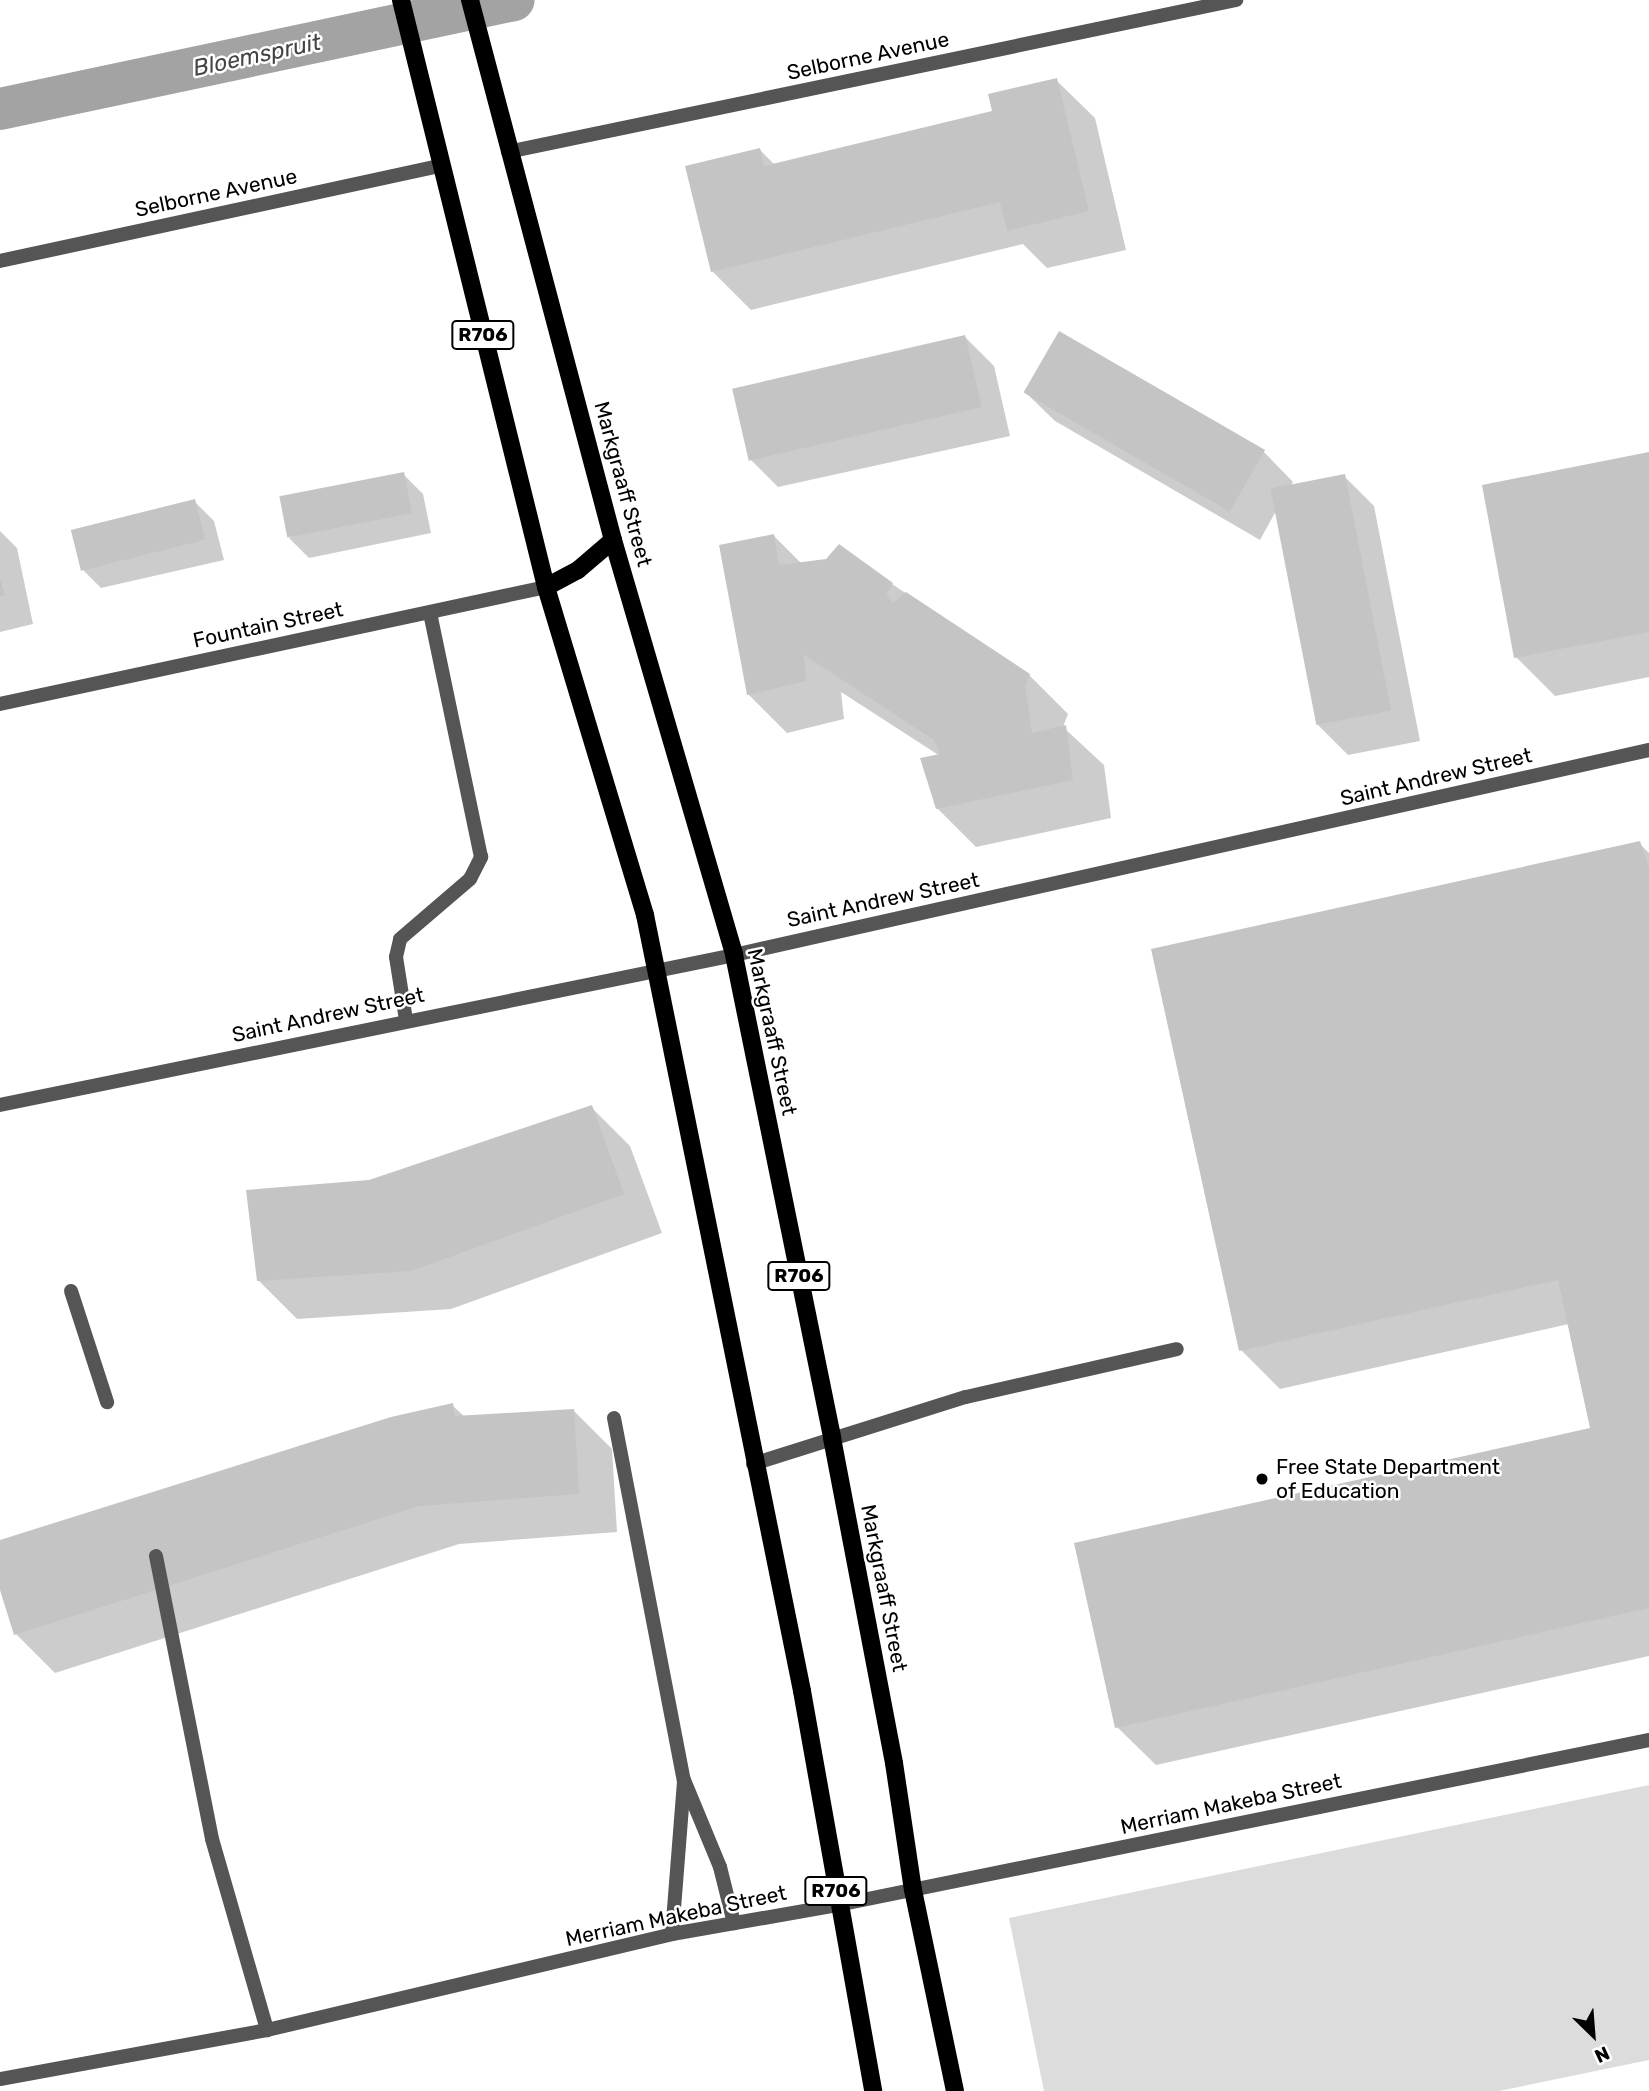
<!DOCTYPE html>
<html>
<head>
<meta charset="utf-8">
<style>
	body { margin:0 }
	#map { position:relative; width:1649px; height:2091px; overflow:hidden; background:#fff; font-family:Rubik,sans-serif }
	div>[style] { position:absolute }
	.green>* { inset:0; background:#dcdcdc }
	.shadow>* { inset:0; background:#0003 }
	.canal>* { height:42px; margin:-21px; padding:0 21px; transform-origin:21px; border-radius:21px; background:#a3a3a3 }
	.building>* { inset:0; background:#c4c4c4; transform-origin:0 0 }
	.service>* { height:14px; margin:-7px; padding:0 7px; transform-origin:7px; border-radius:7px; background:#555 }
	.minor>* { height:14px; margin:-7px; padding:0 7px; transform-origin:7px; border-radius:7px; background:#555 }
	.tertiary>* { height:14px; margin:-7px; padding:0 7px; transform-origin:7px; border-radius:7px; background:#555 }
	.primary>* { height:18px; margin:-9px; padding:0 9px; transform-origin:9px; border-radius:9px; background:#000 }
	.dots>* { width:19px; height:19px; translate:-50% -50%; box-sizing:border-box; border:4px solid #fff; border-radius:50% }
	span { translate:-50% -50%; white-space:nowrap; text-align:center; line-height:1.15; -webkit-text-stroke:5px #fff; paint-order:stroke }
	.shield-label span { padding:2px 5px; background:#fff; border:2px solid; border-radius:5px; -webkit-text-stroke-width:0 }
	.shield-label { font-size:19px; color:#000; font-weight:700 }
	.street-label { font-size:21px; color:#000 }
	.poi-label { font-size:21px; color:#000 }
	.left { translate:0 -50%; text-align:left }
	.water-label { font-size:23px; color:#444; font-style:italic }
	.north { position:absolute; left:1558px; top:2000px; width:70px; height:70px; -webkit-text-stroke:5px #fff; paint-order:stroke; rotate:155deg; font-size:19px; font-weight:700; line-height:28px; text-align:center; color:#000 }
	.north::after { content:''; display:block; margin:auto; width:24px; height:32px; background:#000; clip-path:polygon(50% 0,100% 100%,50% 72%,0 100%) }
</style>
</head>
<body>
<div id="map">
	<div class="green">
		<i style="clip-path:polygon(1649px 1785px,1649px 2060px,1499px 2091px,1044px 2091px,1009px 1918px)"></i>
	</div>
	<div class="shadow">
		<i style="clip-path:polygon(1056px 80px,1095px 118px,1126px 250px,1047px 268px,1023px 244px,751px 310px,712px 271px,760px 150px,775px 165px,994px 112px)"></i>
		<i style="clip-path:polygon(965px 337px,994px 366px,1010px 436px,778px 487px,749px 458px)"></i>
		<i style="clip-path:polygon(1025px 392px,1264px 452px,1293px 482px,1290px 487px,1344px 476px,1374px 506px,1420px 741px,1348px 755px,1318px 725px,1276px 511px,1260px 540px,1055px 421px)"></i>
		<i style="clip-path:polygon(1649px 454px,1649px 677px,1555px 696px,1516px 657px)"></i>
		<i style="clip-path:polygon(403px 474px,423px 494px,431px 533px,309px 558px,289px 538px)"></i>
		<i style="clip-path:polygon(194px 501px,214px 521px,224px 560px,101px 588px,81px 568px)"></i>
		<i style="clip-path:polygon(0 531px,17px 548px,33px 624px,0 632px)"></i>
		<i style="clip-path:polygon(774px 536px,802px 564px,892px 584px,1029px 675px,1068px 714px,1063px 727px,1104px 765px,1111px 818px,976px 847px,937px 808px,940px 756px,841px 692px,844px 719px,787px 733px,748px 694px)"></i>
		<i style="clip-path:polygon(1639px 843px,1649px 853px,1649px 1656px,1156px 1765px,1117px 1727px,1592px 1429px,1569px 1324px,1280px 1389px,1241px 1350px)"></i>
		<i style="clip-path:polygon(591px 1107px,630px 1146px,662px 1233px,451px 1309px,297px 1319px,258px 1280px,369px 1182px)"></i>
		<i style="clip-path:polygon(452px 1405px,465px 1417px,574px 1411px,612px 1449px,617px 1532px,459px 1544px,55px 1673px,16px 1634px,0 1584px,0 1542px)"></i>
	</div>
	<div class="canal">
		<i style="left:0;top:109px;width:525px;rotate:-11.97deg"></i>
	</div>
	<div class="building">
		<i style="clip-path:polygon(1057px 78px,1089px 211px,1007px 231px,1000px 202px,711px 272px,685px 166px,760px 148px,764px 166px,992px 111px,988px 94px)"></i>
		<i style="left:1059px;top:331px;width:238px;height:71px;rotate:30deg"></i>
		<i style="left:965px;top:335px;width:74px;height:239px;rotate:77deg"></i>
		<i style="clip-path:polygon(1649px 452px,1649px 632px,1514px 658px,1482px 485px)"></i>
		<i style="left:404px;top:472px;width:42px;height:127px;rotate:79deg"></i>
		<i style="left:1345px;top:474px;width:241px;height:76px;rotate:79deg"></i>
		<i style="left:195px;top:499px;width:42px;height:128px;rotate:76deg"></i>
		<i style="clip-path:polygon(774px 534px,779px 565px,826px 559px,839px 544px,893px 583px,886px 595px,893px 603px,906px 592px,1030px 674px,1025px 686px,1032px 733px,1066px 725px,1073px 780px,936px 809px,920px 758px,940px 754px,934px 740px,804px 655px,806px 681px,747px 695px,719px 545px)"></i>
		<i style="clip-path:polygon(0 579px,5px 595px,0 596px)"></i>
		<i style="clip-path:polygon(1640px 841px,1649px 868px,1649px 1608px,1115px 1728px,1074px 1543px,1590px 1428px,1558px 1280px,1239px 1351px,1151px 949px)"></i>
		<i style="clip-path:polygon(592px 1105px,624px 1194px,411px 1271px,257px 1281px,246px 1190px,369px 1180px)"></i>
		<i style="clip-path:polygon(453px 1403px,455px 1416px,574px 1409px,579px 1494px,419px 1506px,14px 1635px,0 1590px,0 1540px,391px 1417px)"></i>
	</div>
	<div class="service">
		<i style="left:406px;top:1020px;width:64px;rotate:-99deg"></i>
		<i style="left:396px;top:957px;width:18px;rotate:-77deg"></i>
		<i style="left:400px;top:939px;width:92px;rotate:-40.6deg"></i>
		<i style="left:470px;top:879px;width:25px;rotate:-63deg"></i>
		<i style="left:481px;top:857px;width:250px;rotate:-101.8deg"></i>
		<i style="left:71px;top:1291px;width:117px;rotate:72deg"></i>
		<i style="left:614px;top:1418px;width:369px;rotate:79.1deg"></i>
		<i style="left:684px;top:1780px;width:94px;rotate:67.5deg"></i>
		<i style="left:720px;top:1867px;width:58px;rotate:76deg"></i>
		<i style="left:753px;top:1464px;width:223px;rotate:-17.5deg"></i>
		<i style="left:966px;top:1397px;width:216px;rotate:-12.8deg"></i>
		<i style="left:156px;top:1556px;width:288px;rotate:78.8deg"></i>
		<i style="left:212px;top:1839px;width:199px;rotate:73.9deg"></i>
		<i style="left:672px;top:1934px;width:152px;rotate:-85.5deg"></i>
	</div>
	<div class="minor">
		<i style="left:508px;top:152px;width:744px;rotate:-11.79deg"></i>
		<i style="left:0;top:261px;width:451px;rotate:-12.2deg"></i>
		<i style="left:0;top:704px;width:558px;rotate:-12.09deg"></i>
		<i style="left:0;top:2079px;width:271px;rotate:-10.4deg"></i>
		<i style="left:267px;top:2030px;width:416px;rotate:-13.3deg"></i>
		<i style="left:672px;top:1934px;width:169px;rotate:-9.9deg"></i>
		<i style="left:838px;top:1905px;width:828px;rotate:-11.5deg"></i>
	</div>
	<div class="tertiary">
		<i style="left:0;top:1105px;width:749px;rotate:-11.55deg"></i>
		<i style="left:734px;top:955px;width:938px;rotate:-12.63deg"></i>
	</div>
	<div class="primary">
		<i style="left:401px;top:0;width:605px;rotate:76.12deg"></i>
		<i style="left:546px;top:587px;width:343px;rotate:73.2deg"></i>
		<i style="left:645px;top:915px;width:792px;rotate:78.56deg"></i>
		<i style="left:802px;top:1691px;width:406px;rotate:79.9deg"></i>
		<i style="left:470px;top:0;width:559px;rotate:75.17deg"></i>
		<i style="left:613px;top:540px;width:432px;rotate:73.7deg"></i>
		<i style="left:734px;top:955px;width:493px;rotate:78.5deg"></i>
		<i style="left:832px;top:1438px;width:331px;rotate:79.2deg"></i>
		<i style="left:894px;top:1763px;width:128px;rotate:81.5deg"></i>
		<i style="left:913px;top:1890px;width:205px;rotate:78.2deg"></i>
		<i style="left:546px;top:587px;width:36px;rotate:-28deg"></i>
		<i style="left:578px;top:570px;width:46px;rotate:-40.6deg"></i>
	</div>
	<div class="dots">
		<i style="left:1262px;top:1479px;background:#000"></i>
	</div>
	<div class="shield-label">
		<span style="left:483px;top:335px">R706</span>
		<span style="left:799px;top:1276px">R706</span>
		<span style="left:836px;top:1891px">R706</span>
	</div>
	<div class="street-label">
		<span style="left:868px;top:56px;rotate:-12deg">Selborne Avenue</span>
		<span style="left:216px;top:193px;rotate:-12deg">Selborne Avenue</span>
		<span style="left:623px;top:484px;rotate:75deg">Markgraaff Street</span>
		<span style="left:268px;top:625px;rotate:-12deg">Fountain Street</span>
		<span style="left:1436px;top:777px;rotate:-13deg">Saint Andrew Street</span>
		<span style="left:883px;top:900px;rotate:-12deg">Saint Andrew Street</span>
		<span style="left:328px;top:1015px;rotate:-12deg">Saint Andrew Street</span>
		<span style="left:772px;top:1032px;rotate:78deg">Markgraaff Street</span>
		<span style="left:884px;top:1588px;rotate:79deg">Markgraaff Street</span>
		<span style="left:1231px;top:1804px;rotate:-12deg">Merriam Makeba Street</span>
		<span style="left:676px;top:1916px;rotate:-12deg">Merriam Makeba Street</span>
	</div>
	<div class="poi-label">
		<span class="left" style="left:1276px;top:1479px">Free State Department<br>of Education</span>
	</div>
	<div class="water-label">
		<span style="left:257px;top:55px;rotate:-12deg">Bloemspruit</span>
	</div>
	<div class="north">N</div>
</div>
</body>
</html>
